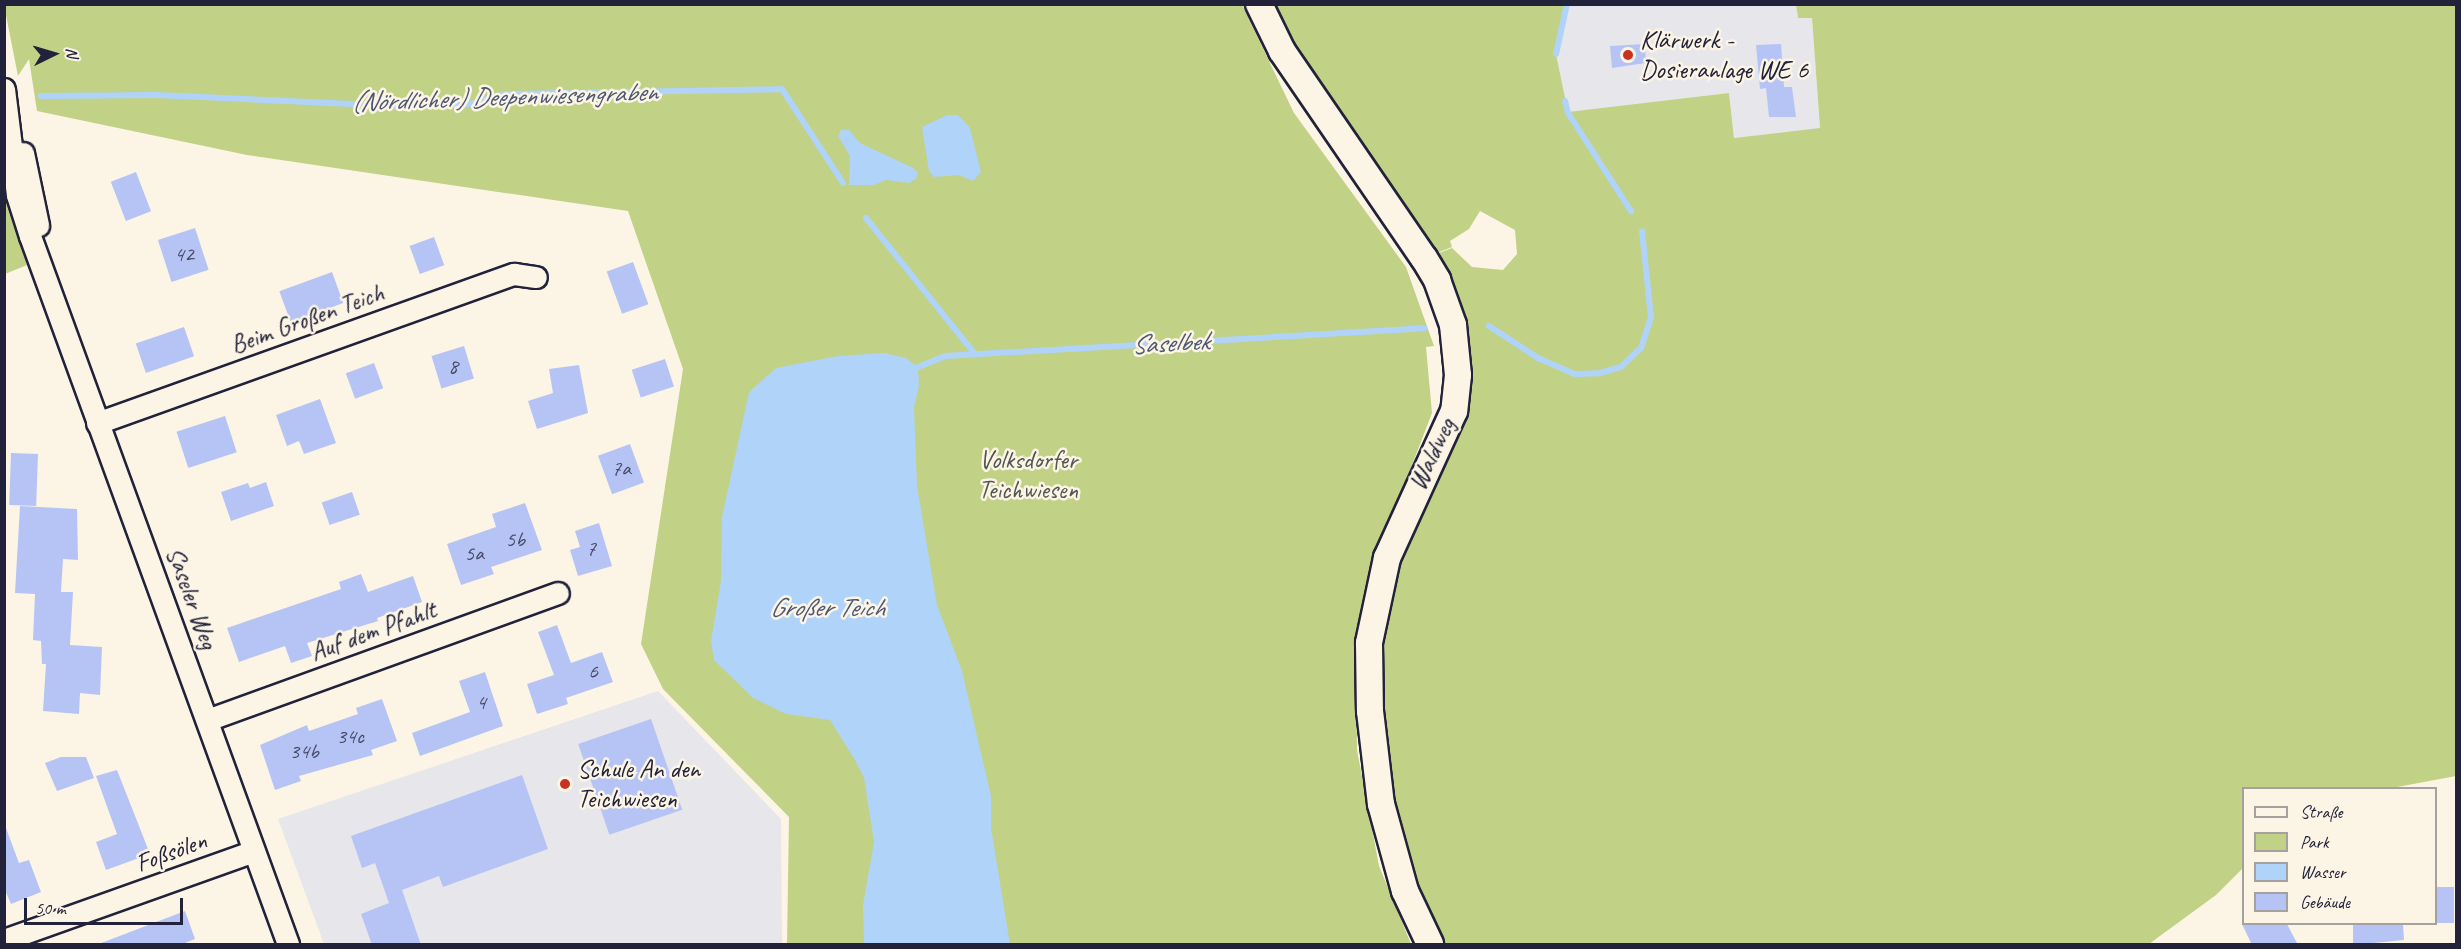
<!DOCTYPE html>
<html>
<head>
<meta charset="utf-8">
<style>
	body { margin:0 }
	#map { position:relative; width:2461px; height:949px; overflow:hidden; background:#fcf5e5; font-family:Caveat,sans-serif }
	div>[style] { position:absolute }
	.built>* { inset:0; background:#e7e6ea }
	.green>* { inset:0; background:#c1d186 }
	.water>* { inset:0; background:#b0d3f9 }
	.stream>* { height:6px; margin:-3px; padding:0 3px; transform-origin:3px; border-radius:3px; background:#b0d3f9 }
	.building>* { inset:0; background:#b6c4f5; transform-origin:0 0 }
	.roads { filter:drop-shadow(2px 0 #22223b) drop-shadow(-2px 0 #22223b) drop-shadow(0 2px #22223b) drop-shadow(0 -2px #22223b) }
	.minor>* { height:21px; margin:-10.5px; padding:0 10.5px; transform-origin:10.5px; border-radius:10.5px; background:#fcf5e5 }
	.major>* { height:26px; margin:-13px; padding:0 13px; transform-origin:13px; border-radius:13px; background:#fcf5e5 }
	.dots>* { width:16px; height:16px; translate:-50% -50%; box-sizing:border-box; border:3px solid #fcf5e5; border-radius:50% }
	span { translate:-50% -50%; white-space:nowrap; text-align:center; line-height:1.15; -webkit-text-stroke:5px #fcf5e5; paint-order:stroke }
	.number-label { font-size:22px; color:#474a6a }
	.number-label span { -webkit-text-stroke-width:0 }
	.poi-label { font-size:26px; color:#22223b }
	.left { translate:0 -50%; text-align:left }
	.street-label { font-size:26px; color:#22223b }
	.park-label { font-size:26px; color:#525752 }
	.water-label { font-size:27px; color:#4d5774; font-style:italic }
	.frame { position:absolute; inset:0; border:6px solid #22223b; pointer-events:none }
	.legend { position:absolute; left:2242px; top:787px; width:195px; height:138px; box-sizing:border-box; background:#fcf5e5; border:2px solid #a5a1a1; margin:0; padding:8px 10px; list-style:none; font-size:18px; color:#22223b }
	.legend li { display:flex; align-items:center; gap:12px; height:30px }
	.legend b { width:30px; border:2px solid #a5a1a1 }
	.north { position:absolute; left:24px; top:24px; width:60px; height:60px; -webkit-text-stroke:4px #fcf5e5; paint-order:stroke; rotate:85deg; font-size:16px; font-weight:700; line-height:24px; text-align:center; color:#22223b }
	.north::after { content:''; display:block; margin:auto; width:21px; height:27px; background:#22223b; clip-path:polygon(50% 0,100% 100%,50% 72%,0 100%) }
	.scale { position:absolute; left:24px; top:898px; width:159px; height:27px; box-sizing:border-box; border:3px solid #22223b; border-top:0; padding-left:8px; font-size:18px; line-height:21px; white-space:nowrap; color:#22223b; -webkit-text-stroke:4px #fcf5e5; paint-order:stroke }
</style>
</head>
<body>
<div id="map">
	<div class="built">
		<i style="clip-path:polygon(1567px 5px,1796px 5px,1798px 18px,1812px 18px,1820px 129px,1734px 138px,1729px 93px,1568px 113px,1556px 54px)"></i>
		<i style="clip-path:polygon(658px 691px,781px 819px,782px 944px,324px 944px,278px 819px)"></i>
	</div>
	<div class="green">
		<i style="clip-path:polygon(4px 5px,1242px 5px,1294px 113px,1406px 267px,1434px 346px,1426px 347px,1432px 413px,1377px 556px,1356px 632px,1357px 750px,1379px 866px,1411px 944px,787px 944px,789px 817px,663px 689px,641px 644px,683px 369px,628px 211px,247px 155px,37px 111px,29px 59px,18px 76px)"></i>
		<i style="clip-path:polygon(1260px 5px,1567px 5px,1556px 54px,1568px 112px,1729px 93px,1734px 138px,1820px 128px,1812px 18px,1798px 18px,1796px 5px,2456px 5px,2456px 776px,2392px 788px,2244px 788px,2243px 868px,2216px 895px,2149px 944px,1430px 944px,1405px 891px,1369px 643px,1458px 375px,1424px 259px,1452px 248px,1472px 267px,1503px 270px,1517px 254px,1515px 230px,1480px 211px,1469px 229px,1450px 241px,1452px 247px,1424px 258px)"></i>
		<i style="clip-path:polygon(4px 176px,27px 265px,5px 274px,4px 274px)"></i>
	</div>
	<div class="water">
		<i style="clip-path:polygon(947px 115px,958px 115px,970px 128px,981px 172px,973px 181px,959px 175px,934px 177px,929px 171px,922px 127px)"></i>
		<i style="clip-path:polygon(841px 130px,849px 130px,860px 143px,913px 168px,918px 173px,916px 179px,909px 183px,886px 180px,874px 185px,849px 185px,850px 156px,838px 136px)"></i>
		<i style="clip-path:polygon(884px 353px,906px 358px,918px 367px,919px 386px,914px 407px,917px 486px,937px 605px,962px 671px,991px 796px,991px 828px,1010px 944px,864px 944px,863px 905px,874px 842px,864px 778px,855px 760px,830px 720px,786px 714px,753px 698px,714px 660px,711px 641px,721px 581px,722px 517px,749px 392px,776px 368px,838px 356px)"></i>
	</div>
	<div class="stream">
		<i style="left:1556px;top:54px;width:51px;rotate:-77.6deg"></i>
		<i style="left:41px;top:96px;width:116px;rotate:-0.5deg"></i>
		<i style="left:157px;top:95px;width:246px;rotate:2.6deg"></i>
		<i style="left:403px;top:106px;width:67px;rotate:-1.7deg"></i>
		<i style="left:470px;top:104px;width:36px;rotate:-16deg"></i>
		<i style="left:505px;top:94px;width:277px;rotate:-1deg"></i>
		<i style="left:782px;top:89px;width:112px;rotate:57deg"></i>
		<i style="left:1565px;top:101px;width:12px;rotate:76deg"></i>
		<i style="left:1568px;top:113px;width:117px;rotate:57.3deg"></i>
		<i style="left:866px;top:218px;width:174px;rotate:51.3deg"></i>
		<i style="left:1489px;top:326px;width:59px;rotate:33.1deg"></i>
		<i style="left:1538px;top:358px;width:40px;rotate:23.4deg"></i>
		<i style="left:1575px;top:374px;width:25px;rotate:-2deg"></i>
		<i style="left:1600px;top:373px;width:22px;rotate:-16deg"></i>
		<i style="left:1621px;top:367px;width:28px;rotate:-44deg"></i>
		<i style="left:1641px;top:348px;width:33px;rotate:-72deg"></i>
		<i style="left:1651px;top:317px;width:86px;rotate:-96deg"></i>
		<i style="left:918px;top:367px;width:29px;rotate:-22deg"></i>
		<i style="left:945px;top:356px;width:480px;rotate:-3.3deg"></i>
	</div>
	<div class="building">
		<i style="clip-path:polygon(1645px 44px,1646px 63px,1612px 68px,1610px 46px)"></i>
		<i style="clip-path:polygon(1781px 44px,1784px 87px,1792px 87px,1796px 117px,1769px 117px,1766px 88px,1760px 89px,1756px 45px)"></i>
		<i style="left:136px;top:172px;width:42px;height:27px;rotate:69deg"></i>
		<i style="left:195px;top:228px;width:44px;height:39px;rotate:72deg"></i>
		<i style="left:434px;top:237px;width:30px;height:26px;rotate:70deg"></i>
		<i style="left:633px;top:262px;width:45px;height:28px;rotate:70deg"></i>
		<i style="left:332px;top:272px;width:33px;height:56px;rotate:70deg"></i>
		<i style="left:184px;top:327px;width:31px;height:51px;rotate:71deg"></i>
		<i style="left:464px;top:346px;width:34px;height:34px;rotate:73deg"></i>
		<i style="left:665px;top:359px;width:29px;height:35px;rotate:72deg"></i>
		<i style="left:374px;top:363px;width:27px;height:30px;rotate:70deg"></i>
		<i style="clip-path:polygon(579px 365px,588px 413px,537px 429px,528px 401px,553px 393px,549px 369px)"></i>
		<i style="clip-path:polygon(320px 399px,336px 443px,304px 454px,299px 441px,287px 446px,276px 415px)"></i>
		<i style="left:225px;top:416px;width:38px;height:51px;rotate:72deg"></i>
		<i style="left:630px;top:444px;width:41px;height:34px;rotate:70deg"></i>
		<i style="left:11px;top:453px;width:27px;height:52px;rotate:2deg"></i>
		<i style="clip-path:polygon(266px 482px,274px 506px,231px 521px,221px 492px,248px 483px,250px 488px)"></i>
		<i style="left:352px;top:492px;width:24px;height:32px;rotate:71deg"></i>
		<i style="clip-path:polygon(525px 503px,542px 550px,491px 567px,494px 574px,461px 585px,447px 544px,496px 527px,492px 514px)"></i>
		<i style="clip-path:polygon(20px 506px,77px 509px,78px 560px,63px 559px,61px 592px,73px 592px,70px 645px,102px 647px,100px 695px,80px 693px,79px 714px,43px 711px,46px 664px,42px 664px,41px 641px,33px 640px,35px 594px,15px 593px)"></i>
		<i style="clip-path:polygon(599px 523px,612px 566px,578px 576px,570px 550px,580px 547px,575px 531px)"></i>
		<i style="clip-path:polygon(361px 574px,368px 592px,413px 576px,422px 602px,377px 618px,378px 621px,307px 643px,312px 656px,291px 663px,285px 646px,239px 662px,227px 628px,341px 589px,339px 582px)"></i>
		<i style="clip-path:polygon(557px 625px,571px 663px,602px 652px,613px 682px,566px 698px,568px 704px,537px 714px,527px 684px,554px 675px,538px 632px)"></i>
		<i style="clip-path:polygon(485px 672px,503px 726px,420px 756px,412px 733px,470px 712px,459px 681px)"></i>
		<i style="clip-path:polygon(382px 699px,397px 741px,371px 750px,373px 755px,299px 776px,301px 781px,275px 790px,260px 745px,307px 725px,309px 731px,358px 714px,356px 708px)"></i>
		<i style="left:651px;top:719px;width:96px;height:77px;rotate:71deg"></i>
		<i style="clip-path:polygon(61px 757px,86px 757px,94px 778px,57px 791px,45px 763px)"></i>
		<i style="clip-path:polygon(117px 770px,150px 854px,106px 870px,96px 842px,117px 834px,96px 776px)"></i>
		<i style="clip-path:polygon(522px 775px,548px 849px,443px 887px,439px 876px,402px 890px,421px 945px,372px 945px,361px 914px,389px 903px,375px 863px,362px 868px,351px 836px)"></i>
		<i style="clip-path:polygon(6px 828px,19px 863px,29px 860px,41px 892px,11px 904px,4px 888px)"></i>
		<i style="left:2436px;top:887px;width:18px;height:36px"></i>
		<i style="clip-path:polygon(185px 911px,195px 939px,180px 945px,96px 945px)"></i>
		<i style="clip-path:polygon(2242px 924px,2287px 924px,2298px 945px,2252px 945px)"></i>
		<i style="clip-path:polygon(2353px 924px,2403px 924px,2404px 940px,2353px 945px)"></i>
	</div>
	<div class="roads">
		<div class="minor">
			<i style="left:4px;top:89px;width:107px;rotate:83deg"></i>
			<i style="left:17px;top:195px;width:43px;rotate:72.4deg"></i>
			<i style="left:30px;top:236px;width:754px;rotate:69.98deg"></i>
			<i style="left:23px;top:153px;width:74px;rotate:78.2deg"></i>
			<i style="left:97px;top:423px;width:443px;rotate:-19.7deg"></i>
			<i style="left:514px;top:274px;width:22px;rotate:8deg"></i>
			<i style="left:207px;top:720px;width:373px;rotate:-19.9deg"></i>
			<i style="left:4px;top:940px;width:265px;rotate:-19.6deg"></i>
		</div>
		<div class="major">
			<i style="left:1259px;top:4px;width:52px;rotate:63.9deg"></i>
			<i style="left:1282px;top:51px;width:251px;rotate:55.6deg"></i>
			<i style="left:1424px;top:258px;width:26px;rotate:59deg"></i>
			<i style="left:1437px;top:280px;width:48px;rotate:70.4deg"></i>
			<i style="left:1453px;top:325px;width:50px;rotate:84.3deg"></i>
			<i style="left:1458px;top:375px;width:36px;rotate:96deg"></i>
			<i style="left:1454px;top:411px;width:162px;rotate:114.5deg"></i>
			<i style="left:1387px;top:558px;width:87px;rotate:102deg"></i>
			<i style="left:1369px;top:643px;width:68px;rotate:89.2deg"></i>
			<i style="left:1370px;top:711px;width:94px;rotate:83.3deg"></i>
			<i style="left:1381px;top:804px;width:90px;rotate:74.6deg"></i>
			<i style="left:1405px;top:891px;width:59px;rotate:64.7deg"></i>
		</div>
	</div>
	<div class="dots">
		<i style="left:1628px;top:55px;background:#c8321e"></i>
		<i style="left:565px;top:784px;background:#c8321e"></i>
	</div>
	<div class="number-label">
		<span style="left:184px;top:255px">42</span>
		<span style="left:453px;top:367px">8</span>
		<span style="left:621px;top:469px">7a</span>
		<span style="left:515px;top:540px">5b</span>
		<span style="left:591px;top:549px">7</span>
		<span style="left:474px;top:554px">5a</span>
		<span style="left:593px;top:672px">6</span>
		<span style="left:481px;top:703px">4</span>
		<span style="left:350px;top:737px">34c</span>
		<span style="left:304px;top:752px">34b</span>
	</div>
	<div class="poi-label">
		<span class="left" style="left:1640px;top:55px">Klärwerk -<br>Dosieranlage WE 6</span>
		<span class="left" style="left:577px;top:784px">Schule An den<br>Teichwiesen</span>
	</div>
	<div class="street-label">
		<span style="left:307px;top:319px;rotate:-20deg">Beim Großen Teich</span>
		<span style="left:1432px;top:454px;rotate:-65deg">Waldweg</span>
		<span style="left:192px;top:598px;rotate:70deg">Saseler Weg</span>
		<span style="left:373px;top:631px;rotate:-20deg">Auf dem Pfahlt</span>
		<span style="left:171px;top:852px;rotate:-20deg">Foßsölen</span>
	</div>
	<div class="park-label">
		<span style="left:1028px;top:475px">Volksdorfer<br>Teichwiesen</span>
	</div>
	<div class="water-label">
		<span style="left:504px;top:97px;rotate:-2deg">(Nördlicher) Deepenwiesengraben</span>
		<span style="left:1170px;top:343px;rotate:-3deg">Saselbek</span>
		<span style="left:827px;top:608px">Großer Teich</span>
	</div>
	<div class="frame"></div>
	<ul class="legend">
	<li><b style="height:8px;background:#fcf5e5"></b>Straße</li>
	<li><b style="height:16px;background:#c1d186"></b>Park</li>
	<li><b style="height:16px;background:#b0d3f9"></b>Wasser</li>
	<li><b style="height:16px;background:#b6c4f5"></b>Gebäude</li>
	</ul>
	<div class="north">N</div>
	<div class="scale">50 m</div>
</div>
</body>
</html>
